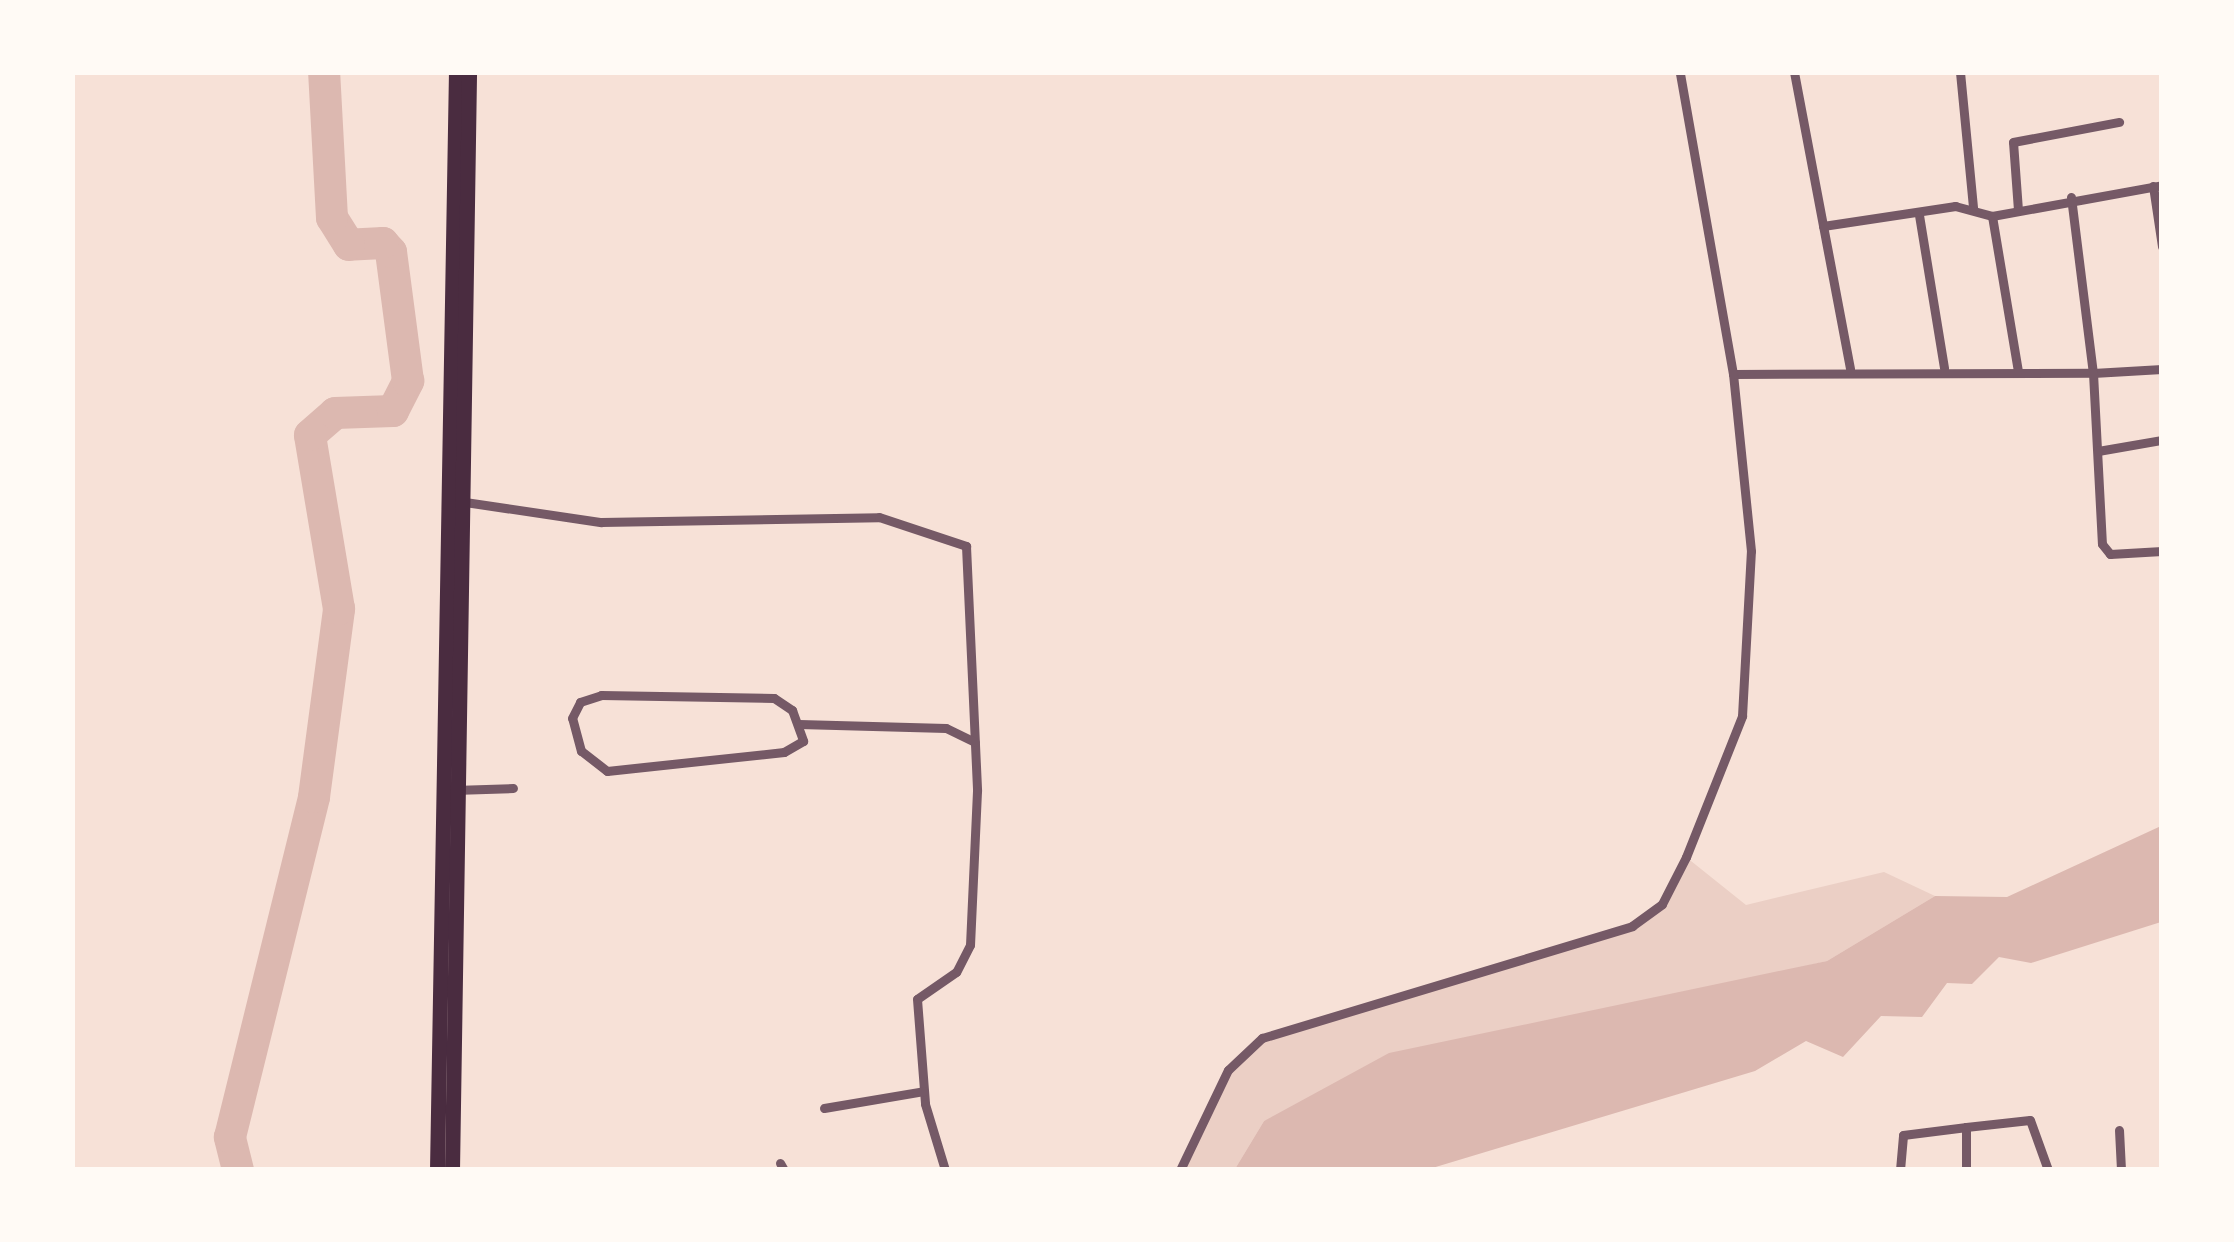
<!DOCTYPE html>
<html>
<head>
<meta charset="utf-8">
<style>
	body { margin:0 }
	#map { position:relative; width:2234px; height:1242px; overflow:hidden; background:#f7e1d7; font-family:"DM Sans",sans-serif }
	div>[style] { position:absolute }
	.green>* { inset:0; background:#ebcfc5 }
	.water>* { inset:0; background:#dcb8b0 }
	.river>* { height:32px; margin:-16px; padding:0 16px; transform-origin:16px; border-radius:16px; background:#dcb8b0 }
	.minor>* { height:9px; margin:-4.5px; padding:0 4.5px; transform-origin:4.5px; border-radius:4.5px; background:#755966 }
	.trunk>* { height:15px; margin:-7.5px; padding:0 7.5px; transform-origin:7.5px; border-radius:7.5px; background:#4a2c40 }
	span { translate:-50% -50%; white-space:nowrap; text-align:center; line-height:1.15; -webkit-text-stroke:9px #fffaf5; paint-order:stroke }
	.frame { position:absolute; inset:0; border:75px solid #fffaf5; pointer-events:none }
</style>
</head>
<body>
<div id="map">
	<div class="green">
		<i style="clip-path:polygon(1686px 857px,1746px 905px,1884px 872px,1935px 896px,1827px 961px,1638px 1005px,1264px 1121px,1235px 1169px,1180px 1170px,1228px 1070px,1262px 1038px,1606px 937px,1662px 904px)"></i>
	</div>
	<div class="water">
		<i style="clip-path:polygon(2161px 826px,2161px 922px,2031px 963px,1999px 957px,1972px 984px,1947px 983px,1922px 1017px,1881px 1016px,1843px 1057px,1806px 1041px,1755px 1071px,1429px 1169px,1235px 1169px,1264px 1121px,1389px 1053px,1827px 961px,1935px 896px,2007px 897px)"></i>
	</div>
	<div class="river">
		<i style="left:238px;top:1170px;width:34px;rotate:-104deg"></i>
		<i style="left:230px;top:1137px;width:350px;rotate:-76.1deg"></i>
		<i style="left:314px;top:797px;width:190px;rotate:-82.4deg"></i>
		<i style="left:339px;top:609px;width:176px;rotate:-99.5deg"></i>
		<i style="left:310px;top:435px;width:33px;rotate:-41deg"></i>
		<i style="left:335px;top:413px;width:58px;rotate:-2deg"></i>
		<i style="left:393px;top:411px;width:34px;rotate:-63deg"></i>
		<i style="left:408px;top:381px;width:130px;rotate:-97.5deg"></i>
		<i style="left:391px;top:252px;width:12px;rotate:-132deg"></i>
		<i style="left:383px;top:243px;width:34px;rotate:177deg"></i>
		<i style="left:349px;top:245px;width:32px;rotate:-122deg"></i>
		<i style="left:332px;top:218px;width:146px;rotate:-93.1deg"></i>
	</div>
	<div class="minor">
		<i style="left:1794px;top:72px;width:302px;rotate:79.3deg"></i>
		<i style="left:1960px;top:72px;width:137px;rotate:84.5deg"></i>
		<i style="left:2153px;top:186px;width:61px;rotate:81.5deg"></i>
		<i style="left:2071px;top:197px;width:177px;rotate:82.9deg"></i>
		<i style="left:2093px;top:373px;width:69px;rotate:-3.3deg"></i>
		<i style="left:2018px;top:210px;width:68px;rotate:-94.2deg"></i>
		<i style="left:2013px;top:142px;width:108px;rotate:-10.7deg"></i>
		<i style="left:1919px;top:215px;width:155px;rotate:80.7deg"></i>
		<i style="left:1992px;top:216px;width:157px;rotate:80.5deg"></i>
		<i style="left:1823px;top:226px;width:134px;rotate:-8.6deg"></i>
		<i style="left:1955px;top:206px;width:38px;rotate:15deg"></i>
		<i style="left:1992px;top:216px;width:173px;rotate:-10.3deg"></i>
		<i style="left:1733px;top:374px;width:360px;rotate:-0.2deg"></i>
		<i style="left:2093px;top:373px;width:171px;rotate:87deg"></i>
		<i style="left:2102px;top:544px;width:13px;rotate:51deg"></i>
		<i style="left:2110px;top:554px;width:52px;rotate:-3.3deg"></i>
		<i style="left:2098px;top:451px;width:65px;rotate:-9.8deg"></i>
		<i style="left:458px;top:501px;width:145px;rotate:8.4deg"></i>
		<i style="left:601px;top:522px;width:278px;rotate:-1deg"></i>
		<i style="left:879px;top:517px;width:92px;rotate:18.4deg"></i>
		<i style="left:966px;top:546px;width:245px;rotate:87.4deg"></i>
		<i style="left:977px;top:791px;width:154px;rotate:92.6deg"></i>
		<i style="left:970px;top:945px;width:30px;rotate:117deg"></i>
		<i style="left:956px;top:972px;width:47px;rotate:145.3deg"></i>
		<i style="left:917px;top:999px;width:105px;rotate:85.6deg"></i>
		<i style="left:925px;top:1104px;width:69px;rotate:73.1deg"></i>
		<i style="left:601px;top:695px;width:173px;rotate:1deg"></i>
		<i style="left:774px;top:698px;width:22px;rotate:34deg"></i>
		<i style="left:792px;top:710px;width:33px;rotate:70deg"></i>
		<i style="left:803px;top:741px;width:22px;rotate:150deg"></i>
		<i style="left:784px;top:752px;width:178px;rotate:173.9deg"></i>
		<i style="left:607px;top:771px;width:33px;rotate:-142deg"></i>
		<i style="left:581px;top:751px;width:34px;rotate:-105deg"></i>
		<i style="left:572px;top:718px;width:18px;rotate:-63deg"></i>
		<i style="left:580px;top:702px;width:22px;rotate:-18deg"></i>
		<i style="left:799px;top:724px;width:147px;rotate:1.6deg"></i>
		<i style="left:946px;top:728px;width:32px;rotate:26deg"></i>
		<i style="left:454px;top:790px;width:59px;rotate:-1.9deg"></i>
		<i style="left:824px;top:1108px;width:101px;rotate:-9.6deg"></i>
		<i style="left:2119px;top:1130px;width:40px;rotate:87.1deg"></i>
		<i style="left:780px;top:1163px;width:8px;rotate:60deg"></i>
		<i style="left:1180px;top:1170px;width:111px;rotate:-64.4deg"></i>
		<i style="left:1228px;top:1070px;width:47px;rotate:-43.3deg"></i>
		<i style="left:1262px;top:1038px;width:387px;rotate:-16.8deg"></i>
		<i style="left:1632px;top:926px;width:37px;rotate:-36deg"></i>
		<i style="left:1662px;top:904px;width:53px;rotate:-62.9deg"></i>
		<i style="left:1686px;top:857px;width:152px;rotate:-68.3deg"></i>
		<i style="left:1742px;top:716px;width:165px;rotate:-86.9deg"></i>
		<i style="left:1751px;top:551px;width:178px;rotate:-95.8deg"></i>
		<i style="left:1733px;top:374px;width:307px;rotate:-100deg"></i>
		<i style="left:1900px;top:1170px;width:35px;rotate:-85deg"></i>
		<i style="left:1903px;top:1135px;width:64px;rotate:-7.2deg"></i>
		<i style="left:1966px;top:1170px;width:43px;rotate:-90deg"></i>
		<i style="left:1966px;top:1127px;width:64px;rotate:-6.2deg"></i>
		<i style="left:2030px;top:1120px;width:53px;rotate:70.2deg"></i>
	</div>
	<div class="trunk">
		<i style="left:437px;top:1170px;width:1098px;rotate:-89.01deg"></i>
		<i style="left:452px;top:1170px;width:1098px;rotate:-89.11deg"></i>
	</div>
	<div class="frame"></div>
</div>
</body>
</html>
